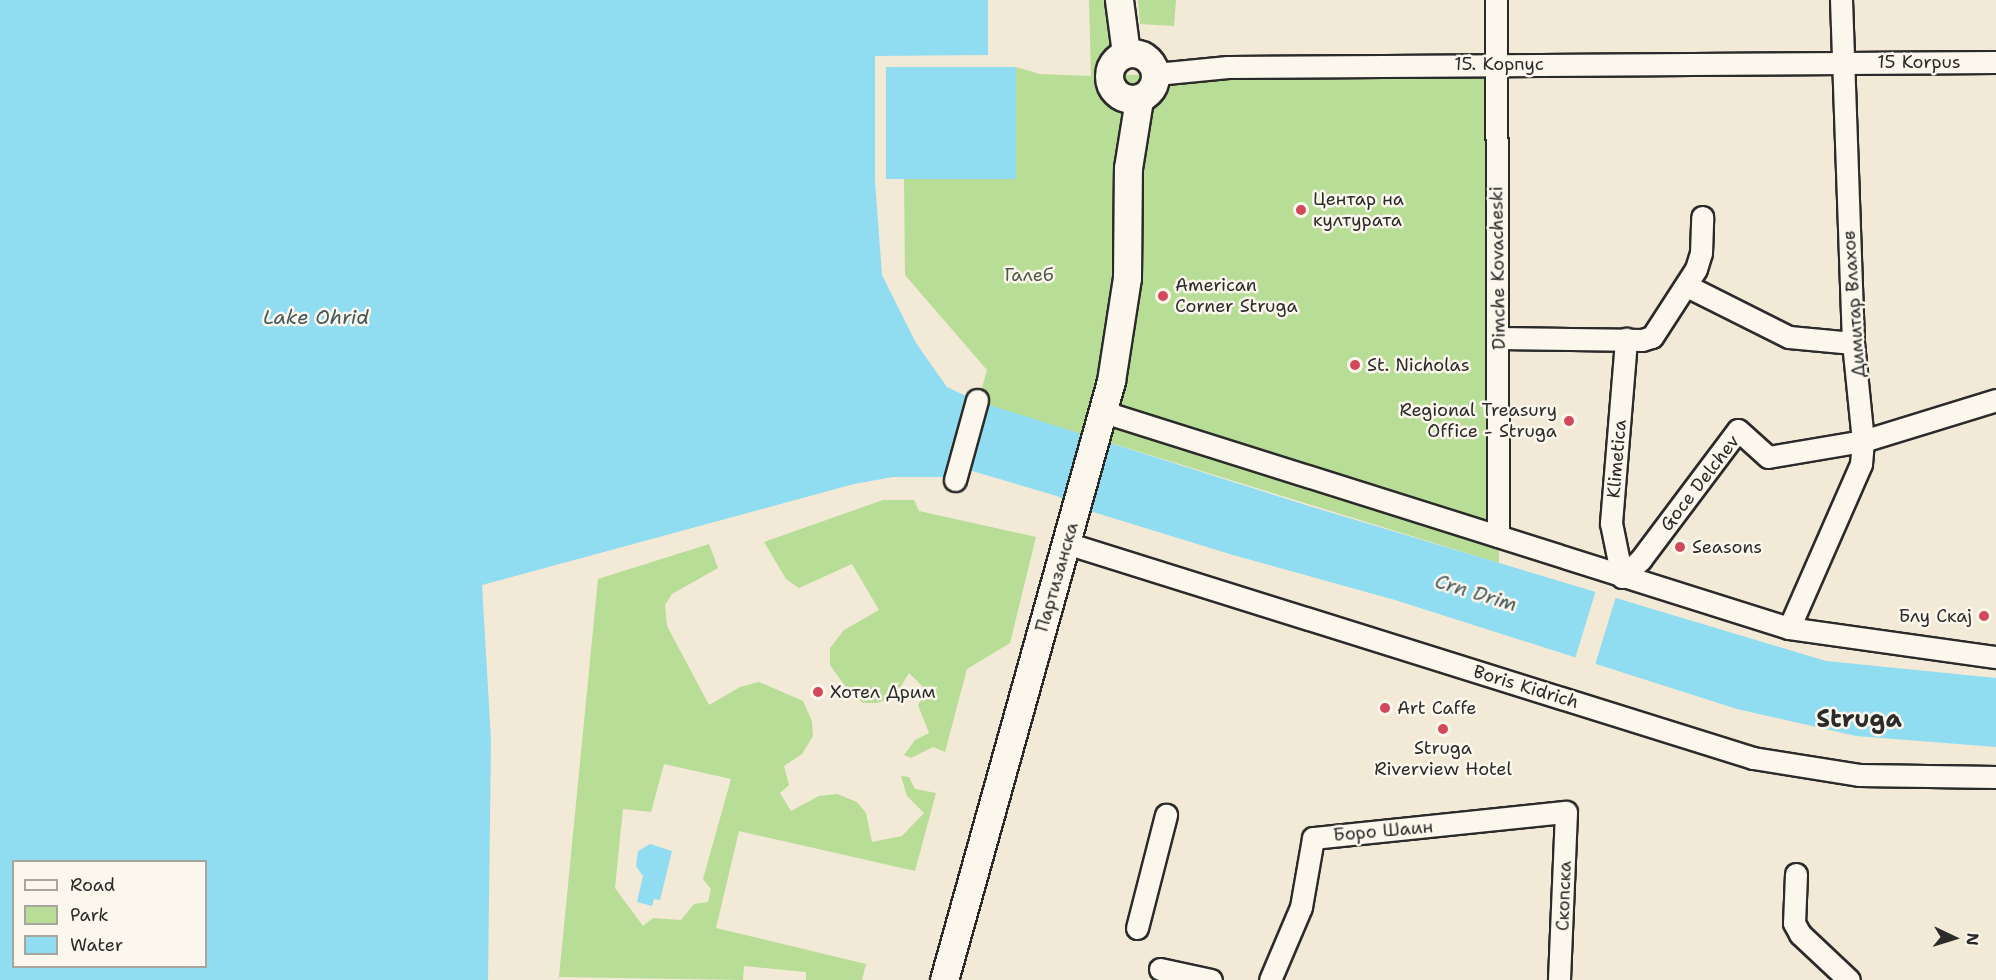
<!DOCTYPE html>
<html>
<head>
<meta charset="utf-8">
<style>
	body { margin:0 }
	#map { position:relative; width:1996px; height:980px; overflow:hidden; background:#f2e9d7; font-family:"Shantell Sans",sans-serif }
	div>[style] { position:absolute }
	.green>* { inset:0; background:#b8dd97 }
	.water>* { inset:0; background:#90dcf0; transform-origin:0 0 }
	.pier>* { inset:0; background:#f2e9d7; transform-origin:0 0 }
	.roads { filter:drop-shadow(2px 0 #2b2b2b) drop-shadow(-2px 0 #2b2b2b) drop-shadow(0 2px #2b2b2b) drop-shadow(0 -2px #2b2b2b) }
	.minor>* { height:21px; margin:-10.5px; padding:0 10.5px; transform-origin:10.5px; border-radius:10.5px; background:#fbf7ec }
	.major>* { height:27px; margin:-13.5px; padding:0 13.5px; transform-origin:13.5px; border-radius:13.5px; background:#fbf7ec }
	.major>.ring { margin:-13.5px; padding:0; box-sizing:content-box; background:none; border:27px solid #fbf7ec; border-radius:50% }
	.dots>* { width:16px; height:16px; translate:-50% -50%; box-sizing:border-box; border:3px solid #fbf7ec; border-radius:50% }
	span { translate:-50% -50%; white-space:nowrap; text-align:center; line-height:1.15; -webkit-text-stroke:5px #fbf7ec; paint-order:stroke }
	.street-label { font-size:18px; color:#2b2b2b }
	.poi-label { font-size:18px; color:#2b2b2b }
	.left { translate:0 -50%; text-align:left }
	.right { translate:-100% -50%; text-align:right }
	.park-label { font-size:18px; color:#4e5846 }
	.water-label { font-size:20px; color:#44575c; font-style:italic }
	.district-label { font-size:24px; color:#2b2b2b; font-weight:700 }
	.legend { position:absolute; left:12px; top:860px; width:195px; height:108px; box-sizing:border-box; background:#fbf7ec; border:2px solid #a8a59f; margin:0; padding:8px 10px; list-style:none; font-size:18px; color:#2b2b2b }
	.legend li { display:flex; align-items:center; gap:12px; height:30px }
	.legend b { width:30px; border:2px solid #a8a59f }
	.north { position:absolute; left:1924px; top:908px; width:60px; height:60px; -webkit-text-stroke:4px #fbf7ec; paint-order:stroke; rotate:94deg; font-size:16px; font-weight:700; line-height:24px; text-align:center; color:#2b2b2b }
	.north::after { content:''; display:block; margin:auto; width:21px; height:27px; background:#2b2b2b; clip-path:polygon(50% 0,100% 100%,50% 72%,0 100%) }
</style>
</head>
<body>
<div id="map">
	<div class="green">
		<i style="clip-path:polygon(1089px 0,1119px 0,1127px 75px,1495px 63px,1499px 563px,978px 402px,987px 370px,905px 275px,904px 179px,1016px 179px,1016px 67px,1040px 74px,1091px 76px)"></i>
		<i style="clip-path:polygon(1138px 0,1176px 0,1174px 26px,1140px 24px)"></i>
		<i style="clip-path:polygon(883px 500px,914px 500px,919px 511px,1036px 537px,1010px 643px,967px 669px,945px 752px,933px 747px,911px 758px,904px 755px,915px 740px,929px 733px,918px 705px,927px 691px,909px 673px,895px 696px,877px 703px,863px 703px,847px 689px,830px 665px,830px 648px,844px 630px,879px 610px,852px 564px,799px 588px,786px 579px,764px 542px)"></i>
		<i style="clip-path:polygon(evenodd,709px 544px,718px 568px,672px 594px,665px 605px,667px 626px,709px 705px,740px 687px,759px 682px,803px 701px,812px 721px,813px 736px,802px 754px,784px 766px,789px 785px,780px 793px,791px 811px,819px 796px,837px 794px,857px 802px,866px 813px,872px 842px,902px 836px,924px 813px,907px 796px,901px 776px,909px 777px,915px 789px,936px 793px,915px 871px,739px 831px,716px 928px,866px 964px,862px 980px,806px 980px,806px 972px,744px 966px,743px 980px,559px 977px,598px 579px,709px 544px,664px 764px,731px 779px,703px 879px,711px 889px,708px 902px,694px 904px,681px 920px,653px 918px,643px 926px,615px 888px,623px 809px,651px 812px,664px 764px)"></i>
	</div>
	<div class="water">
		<i style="clip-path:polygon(evenodd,0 0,988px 0,988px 55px,875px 56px,875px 181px,882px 275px,916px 343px,947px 387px,974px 400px,1309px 506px,1826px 661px,1996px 678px,1996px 747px,1856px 736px,1737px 709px,1395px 600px,1233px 555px,1090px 511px,1057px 496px,969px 470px,951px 477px,893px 477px,854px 484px,482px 585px,491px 740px,488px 980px,0 980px,0 0,14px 862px,206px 862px,206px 966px,14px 966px,14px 862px)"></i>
		<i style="left:886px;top:67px;width:130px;height:112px"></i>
		<i style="clip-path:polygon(650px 844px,672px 851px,660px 900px,654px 899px,652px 906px,637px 902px,643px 876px,636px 866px,638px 851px)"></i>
	</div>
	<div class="pier">
		<i style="left:1596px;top:590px;width:21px;height:76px;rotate:17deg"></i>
	</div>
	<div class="roads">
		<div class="minor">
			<i style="left:1496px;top:0;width:536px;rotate:89.79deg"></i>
			<i style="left:1156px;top:74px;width:72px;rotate:-5.6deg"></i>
			<i style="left:1228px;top:67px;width:768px;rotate:-0.37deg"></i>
			<i style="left:1687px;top:286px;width:114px;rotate:26.6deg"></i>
			<i style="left:1789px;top:337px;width:64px;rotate:5.4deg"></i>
			<i style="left:1499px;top:338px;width:143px;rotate:0.8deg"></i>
			<i style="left:1642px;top:340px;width:10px;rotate:-17deg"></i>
			<i style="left:1652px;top:337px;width:81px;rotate:-57.1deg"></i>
			<i style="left:1696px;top:269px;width:17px;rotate:-73deg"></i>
			<i style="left:1701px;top:253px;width:36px;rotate:-88deg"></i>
			<i style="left:1104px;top:412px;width:718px;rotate:17.5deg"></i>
			<i style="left:1789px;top:628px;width:209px;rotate:8deg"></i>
			<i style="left:955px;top:480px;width:83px;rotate:-74.6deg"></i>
			<i style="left:1066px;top:543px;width:720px;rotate:17.38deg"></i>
			<i style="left:1753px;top:758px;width:107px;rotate:9.1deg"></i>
			<i style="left:1859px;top:775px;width:137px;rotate:0.8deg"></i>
			<i style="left:1622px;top:577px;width:26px;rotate:-43deg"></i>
			<i style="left:1641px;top:559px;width:161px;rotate:-53.1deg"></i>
			<i style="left:1738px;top:430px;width:40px;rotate:42deg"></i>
			<i style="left:1768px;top:457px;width:96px;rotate:-9.6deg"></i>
			<i style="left:1863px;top:441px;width:139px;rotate:-17.1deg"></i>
			<i style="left:1622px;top:577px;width:55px;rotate:-101.5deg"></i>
			<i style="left:1611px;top:523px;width:185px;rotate:-85.3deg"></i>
			<i style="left:1789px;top:628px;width:179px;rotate:-66.3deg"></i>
			<i style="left:1861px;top:464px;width:23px;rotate:-85deg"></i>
			<i style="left:1863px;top:441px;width:99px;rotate:-95.8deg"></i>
			<i style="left:1853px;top:343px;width:343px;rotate:-92deg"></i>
			<i style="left:1796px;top:874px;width:49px;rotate:92.3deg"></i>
			<i style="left:1794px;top:923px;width:13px;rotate:61deg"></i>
			<i style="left:1800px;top:934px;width:67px;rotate:43.2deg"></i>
			<i style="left:1137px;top:928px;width:117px;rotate:-75.6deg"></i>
			<i style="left:1160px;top:969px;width:52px;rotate:12.2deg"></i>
			<i style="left:1270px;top:980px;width:79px;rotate:-67deg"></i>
			<i style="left:1301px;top:907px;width:70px;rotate:-80.1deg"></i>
			<i style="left:1313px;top:838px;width:254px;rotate:-5.9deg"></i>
			<i style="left:1566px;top:812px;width:168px;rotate:92.4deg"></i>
		</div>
		<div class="major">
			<i style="left:1119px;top:0;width:53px;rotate:82.5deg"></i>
			<i class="ring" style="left:1109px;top:53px;width:19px;height:19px"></i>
			<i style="left:944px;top:980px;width:622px;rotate:-74.42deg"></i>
			<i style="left:1111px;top:381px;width:104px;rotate:-81.2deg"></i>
			<i style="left:1127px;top:278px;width:110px;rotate:-89.5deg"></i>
			<i style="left:1128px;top:168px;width:70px;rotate:-80.9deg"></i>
		</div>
	</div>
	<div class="dots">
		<i style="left:1301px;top:210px;background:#d1495b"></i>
		<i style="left:1163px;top:296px;background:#d1495b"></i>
		<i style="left:1355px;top:365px;background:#d1495b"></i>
		<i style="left:1569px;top:421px;background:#d1495b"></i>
		<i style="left:1680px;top:547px;background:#d1495b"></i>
		<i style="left:1984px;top:616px;background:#d1495b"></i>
		<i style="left:818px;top:692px;background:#d1495b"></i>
		<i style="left:1385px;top:708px;background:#d1495b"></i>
		<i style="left:1443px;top:729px;background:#d1495b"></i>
	</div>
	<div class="street-label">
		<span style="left:1919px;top:62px">15 Korpus</span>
		<span style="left:1499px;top:64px">15. Корпус</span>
		<span style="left:1498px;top:268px;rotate:-91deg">Dimche Kovacheski</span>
		<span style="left:1854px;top:304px;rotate:-94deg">Димитар Влахов</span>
		<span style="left:1617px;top:459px;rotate:-85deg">Klimetica</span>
		<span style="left:1700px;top:483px;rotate:-52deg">Goce Delchev</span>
		<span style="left:1057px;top:577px;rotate:-74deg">Партизанска</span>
		<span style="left:1526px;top:687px;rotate:17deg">Boris Kidrich</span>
		<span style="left:1383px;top:831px;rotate:-5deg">Боро Шаин</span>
		<span style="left:1564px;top:896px;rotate:-88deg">Скопска</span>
	</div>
	<div class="poi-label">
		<span class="left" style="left:1313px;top:210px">Центар на<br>културата</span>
		<span class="left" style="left:1175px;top:296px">American<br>Corner Struga</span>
		<span class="left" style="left:1367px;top:365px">St. Nicholas</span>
		<span class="right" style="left:1557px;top:421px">Regional Treasury<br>Office - Struga</span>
		<span class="left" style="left:1692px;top:547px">Seasons</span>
		<span class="right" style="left:1972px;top:616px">Блу Скај</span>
		<span class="left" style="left:830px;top:692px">Хотел Дрим</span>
		<span class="left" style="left:1397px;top:708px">Art Caffe</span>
		<span style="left:1443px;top:759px">Struga<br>Riverview Hotel</span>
	</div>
	<div class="park-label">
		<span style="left:1029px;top:275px">Галеб</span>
	</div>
	<div class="water-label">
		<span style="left:316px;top:317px">Lake Ohrid</span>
		<span style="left:1476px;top:593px;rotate:17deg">Crn Drim</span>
	</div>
	<div class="district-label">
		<span style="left:1859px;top:720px">Struga</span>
	</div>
	<ul class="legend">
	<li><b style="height:8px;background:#fbf7ec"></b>Road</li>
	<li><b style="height:16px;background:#b8dd97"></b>Park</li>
	<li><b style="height:16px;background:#90dcf0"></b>Water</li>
	</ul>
	<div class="north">N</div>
</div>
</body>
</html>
